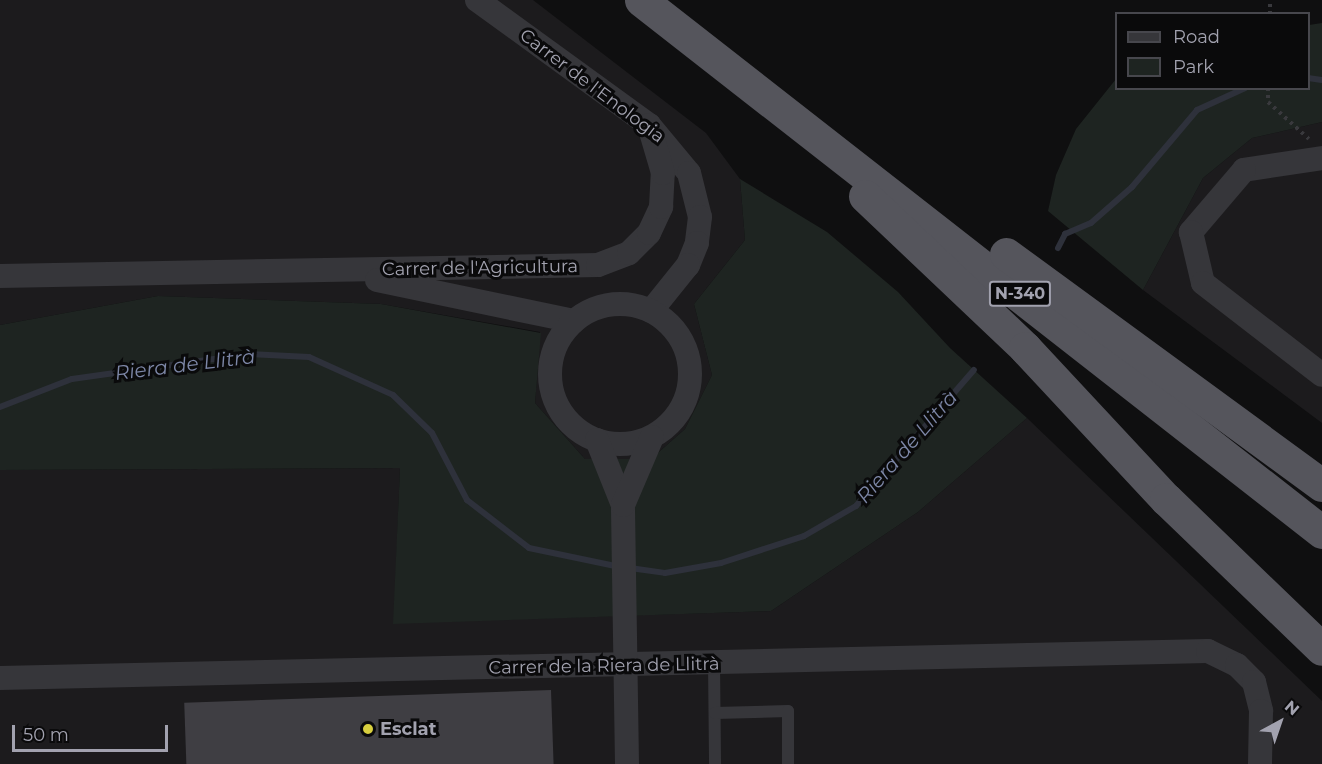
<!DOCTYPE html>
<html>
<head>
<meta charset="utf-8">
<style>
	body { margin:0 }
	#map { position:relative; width:1322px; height:764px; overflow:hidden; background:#0f0f10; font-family:Montserrat,sans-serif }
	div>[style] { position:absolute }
	.built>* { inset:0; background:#1c1b1d }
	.green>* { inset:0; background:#1e2421 }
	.stream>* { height:6px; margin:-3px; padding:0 3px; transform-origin:3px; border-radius:3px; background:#2e313b }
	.building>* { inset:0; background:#3f3e43; transform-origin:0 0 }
	.path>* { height:4px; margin-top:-2px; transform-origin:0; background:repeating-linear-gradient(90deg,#39393d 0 3px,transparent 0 7.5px) }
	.service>* { height:12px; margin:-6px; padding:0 6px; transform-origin:6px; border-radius:6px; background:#36363a }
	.minor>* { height:24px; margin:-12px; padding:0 12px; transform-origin:12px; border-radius:12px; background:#36363a }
	.minor>.ring { margin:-12px; padding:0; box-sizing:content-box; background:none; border:24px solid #36363a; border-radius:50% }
	.trunk>* { height:33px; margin:-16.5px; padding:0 16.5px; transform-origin:16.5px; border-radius:16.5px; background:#55555c }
	.dots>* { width:16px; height:16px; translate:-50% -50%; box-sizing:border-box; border:3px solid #0a0a0b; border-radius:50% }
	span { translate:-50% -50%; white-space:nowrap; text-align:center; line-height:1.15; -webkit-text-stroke:6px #0a0a0b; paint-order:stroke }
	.shield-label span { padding:2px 4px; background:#0a0a0b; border:2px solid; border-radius:4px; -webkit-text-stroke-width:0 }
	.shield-label { font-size:16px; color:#a2a2af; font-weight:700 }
	.street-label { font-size:18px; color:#a2a2af }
	.poi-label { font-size:18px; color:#a2a2af; font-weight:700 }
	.left { translate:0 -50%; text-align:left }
	.water-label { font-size:20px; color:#7d87a7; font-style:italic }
	.legend { position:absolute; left:1115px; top:12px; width:195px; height:78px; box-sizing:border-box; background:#0a0a0b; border:2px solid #47474d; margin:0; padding:8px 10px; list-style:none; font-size:18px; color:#a2a2af }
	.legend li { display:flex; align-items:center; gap:12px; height:30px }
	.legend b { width:30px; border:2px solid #47474d }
	.north { position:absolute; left:1250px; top:692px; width:60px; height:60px; -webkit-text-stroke:4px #0a0a0b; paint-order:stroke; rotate:40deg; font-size:16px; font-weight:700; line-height:24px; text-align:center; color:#a2a2af }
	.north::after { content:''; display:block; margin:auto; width:21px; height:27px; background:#a2a2af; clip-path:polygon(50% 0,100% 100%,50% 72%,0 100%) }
	.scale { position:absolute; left:12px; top:725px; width:156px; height:27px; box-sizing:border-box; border:3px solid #a2a2af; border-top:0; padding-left:8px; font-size:18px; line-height:21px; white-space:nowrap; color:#a2a2af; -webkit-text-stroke:4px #0a0a0b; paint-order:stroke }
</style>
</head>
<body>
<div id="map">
	<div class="built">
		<i style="clip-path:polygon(0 0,533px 0,706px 133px,740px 179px,745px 240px,694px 304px,712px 375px,685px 429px,651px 459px,585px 459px,535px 403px,540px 332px,381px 304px,158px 296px,0 325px)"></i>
		<i style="clip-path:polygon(1322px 122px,1322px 423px,1143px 290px,1203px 178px,1252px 138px)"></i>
		<i style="clip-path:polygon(1027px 418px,1322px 701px,1322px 764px,0 764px,0 470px,400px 468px,394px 623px,771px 611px,918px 512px)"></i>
	</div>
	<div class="green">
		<i style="clip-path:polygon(1322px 23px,1322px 122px,1252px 138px,1203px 178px,1143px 290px,1048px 211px,1056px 175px,1076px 129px,1116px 79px,1116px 88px,1308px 88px,1309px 25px)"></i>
		<i style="clip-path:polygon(740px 179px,827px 232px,898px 292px,950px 348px,1027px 418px,918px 512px,771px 611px,393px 624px,400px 468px,0 470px,0 325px,158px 296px,381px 304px,541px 333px,535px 403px,585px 459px,651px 459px,685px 429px,712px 375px,694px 304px,745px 240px)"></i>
	</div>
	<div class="stream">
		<i style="left:1308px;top:78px;width:14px;rotate:8deg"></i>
		<i style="left:1058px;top:248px;width:16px;rotate:-63deg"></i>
		<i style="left:1065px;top:234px;width:28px;rotate:-23deg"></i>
		<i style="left:1091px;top:223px;width:55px;rotate:-41.3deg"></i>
		<i style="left:1132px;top:187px;width:101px;rotate:-49.8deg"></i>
		<i style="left:1197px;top:110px;width:53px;rotate:-24.6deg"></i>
		<i style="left:0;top:407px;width:77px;rotate:-21.3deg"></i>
		<i style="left:72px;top:379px;width:181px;rotate:-8deg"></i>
		<i style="left:251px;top:354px;width:58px;rotate:3deg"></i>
		<i style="left:309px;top:357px;width:92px;rotate:24.3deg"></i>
		<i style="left:393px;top:395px;width:54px;rotate:44.3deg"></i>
		<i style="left:432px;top:433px;width:76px;rotate:62.4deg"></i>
		<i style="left:467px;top:500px;width:78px;rotate:37.7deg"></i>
		<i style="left:529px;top:548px;width:93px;rotate:11.8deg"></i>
		<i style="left:630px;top:568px;width:35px;rotate:8deg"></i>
		<i style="left:665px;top:573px;width:57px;rotate:-10.1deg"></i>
		<i style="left:721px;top:563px;width:87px;rotate:-18deg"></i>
		<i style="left:804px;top:536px;width:60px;rotate:-30deg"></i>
		<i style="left:856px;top:506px;width:180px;rotate:-49.1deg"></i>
	</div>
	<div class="building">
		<i style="left:551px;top:690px;width:74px;height:367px;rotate:88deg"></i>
	</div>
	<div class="path">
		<i style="left:1270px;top:14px;width:14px;rotate:-90deg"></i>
		<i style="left:1268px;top:88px;width:14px;rotate:90deg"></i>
		<i style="left:1268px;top:102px;width:55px;rotate:42.1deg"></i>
	</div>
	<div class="service">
		<i style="left:714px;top:663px;width:101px;rotate:89.4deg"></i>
		<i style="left:715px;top:713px;width:73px;rotate:-1.6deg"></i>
		<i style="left:788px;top:711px;width:53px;rotate:90deg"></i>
	</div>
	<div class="minor">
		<i style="left:477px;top:0;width:213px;rotate:36deg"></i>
		<i style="left:649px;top:125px;width:62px;rotate:50.2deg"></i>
		<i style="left:689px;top:173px;width:45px;rotate:76deg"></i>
		<i style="left:700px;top:217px;width:26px;rotate:97deg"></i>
		<i style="left:697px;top:243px;width:24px;rotate:112deg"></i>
		<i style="left:688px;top:265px;width:59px;rotate:128.8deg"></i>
		<i style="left:1322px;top:158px;width:79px;rotate:171.3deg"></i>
		<i style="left:1244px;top:170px;width:82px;rotate:130.5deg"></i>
		<i style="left:1191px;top:232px;width:52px;rotate:76.8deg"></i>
		<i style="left:1203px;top:283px;width:150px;rotate:37.7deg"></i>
		<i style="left:0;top:276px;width:598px;rotate:-1.05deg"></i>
		<i style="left:598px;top:265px;width:33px;rotate:-21deg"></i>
		<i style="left:629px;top:253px;width:28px;rotate:-45deg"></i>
		<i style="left:649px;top:233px;width:29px;rotate:-65deg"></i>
		<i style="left:661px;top:207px;width:34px;rotate:-87deg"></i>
		<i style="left:663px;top:173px;width:50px;rotate:-106.3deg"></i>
		<i style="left:377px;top:280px;width:201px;rotate:11.8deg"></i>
		<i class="ring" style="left:550px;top:304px;width:116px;height:116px"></i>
		<i style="left:597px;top:440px;width:70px;rotate:68.2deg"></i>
		<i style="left:0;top:678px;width:1208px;rotate:-1.28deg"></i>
		<i style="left:1208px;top:651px;width:32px;rotate:26deg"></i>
		<i style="left:1237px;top:665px;width:24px;rotate:45deg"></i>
		<i style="left:1254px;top:682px;width:30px;rotate:76deg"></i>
		<i style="left:1261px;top:711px;width:53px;rotate:91.1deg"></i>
		<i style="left:627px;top:764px;width:259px;rotate:-90.9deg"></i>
		<i style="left:623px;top:505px;width:74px;rotate:-66.9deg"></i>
	</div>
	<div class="trunk">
		<i style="left:641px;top:0;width:864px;rotate:38deg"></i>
		<i style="left:865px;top:196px;width:221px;rotate:43.5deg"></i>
		<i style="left:1025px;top:348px;width:207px;rotate:47deg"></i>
		<i style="left:1166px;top:499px;width:216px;rotate:43.9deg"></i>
		<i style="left:1006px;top:254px;width:391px;rotate:36.2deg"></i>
	</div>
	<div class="dots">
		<i style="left:368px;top:729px;background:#d8cf3f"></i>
	</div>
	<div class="shield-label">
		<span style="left:1020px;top:294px">N-340</span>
	</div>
	<div class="street-label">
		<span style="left:592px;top:86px;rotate:37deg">Carrer de l'Enologia</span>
		<span style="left:480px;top:268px;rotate:-1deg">Carrer de l'Agricultura</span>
		<span style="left:604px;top:666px;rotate:-1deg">Carrer de la Riera de Llitrà</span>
	</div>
	<div class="poi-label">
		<span class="left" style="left:380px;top:729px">Esclat</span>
	</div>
	<div class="water-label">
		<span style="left:185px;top:365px;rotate:-7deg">Riera de Llitrà</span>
		<span style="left:907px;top:447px;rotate:-49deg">Riera de Llitrà</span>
	</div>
	<ul class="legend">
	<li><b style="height:8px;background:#36363a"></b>Road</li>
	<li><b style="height:16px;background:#1e2421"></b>Park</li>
	</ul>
	<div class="north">N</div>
	<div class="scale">50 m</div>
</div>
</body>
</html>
